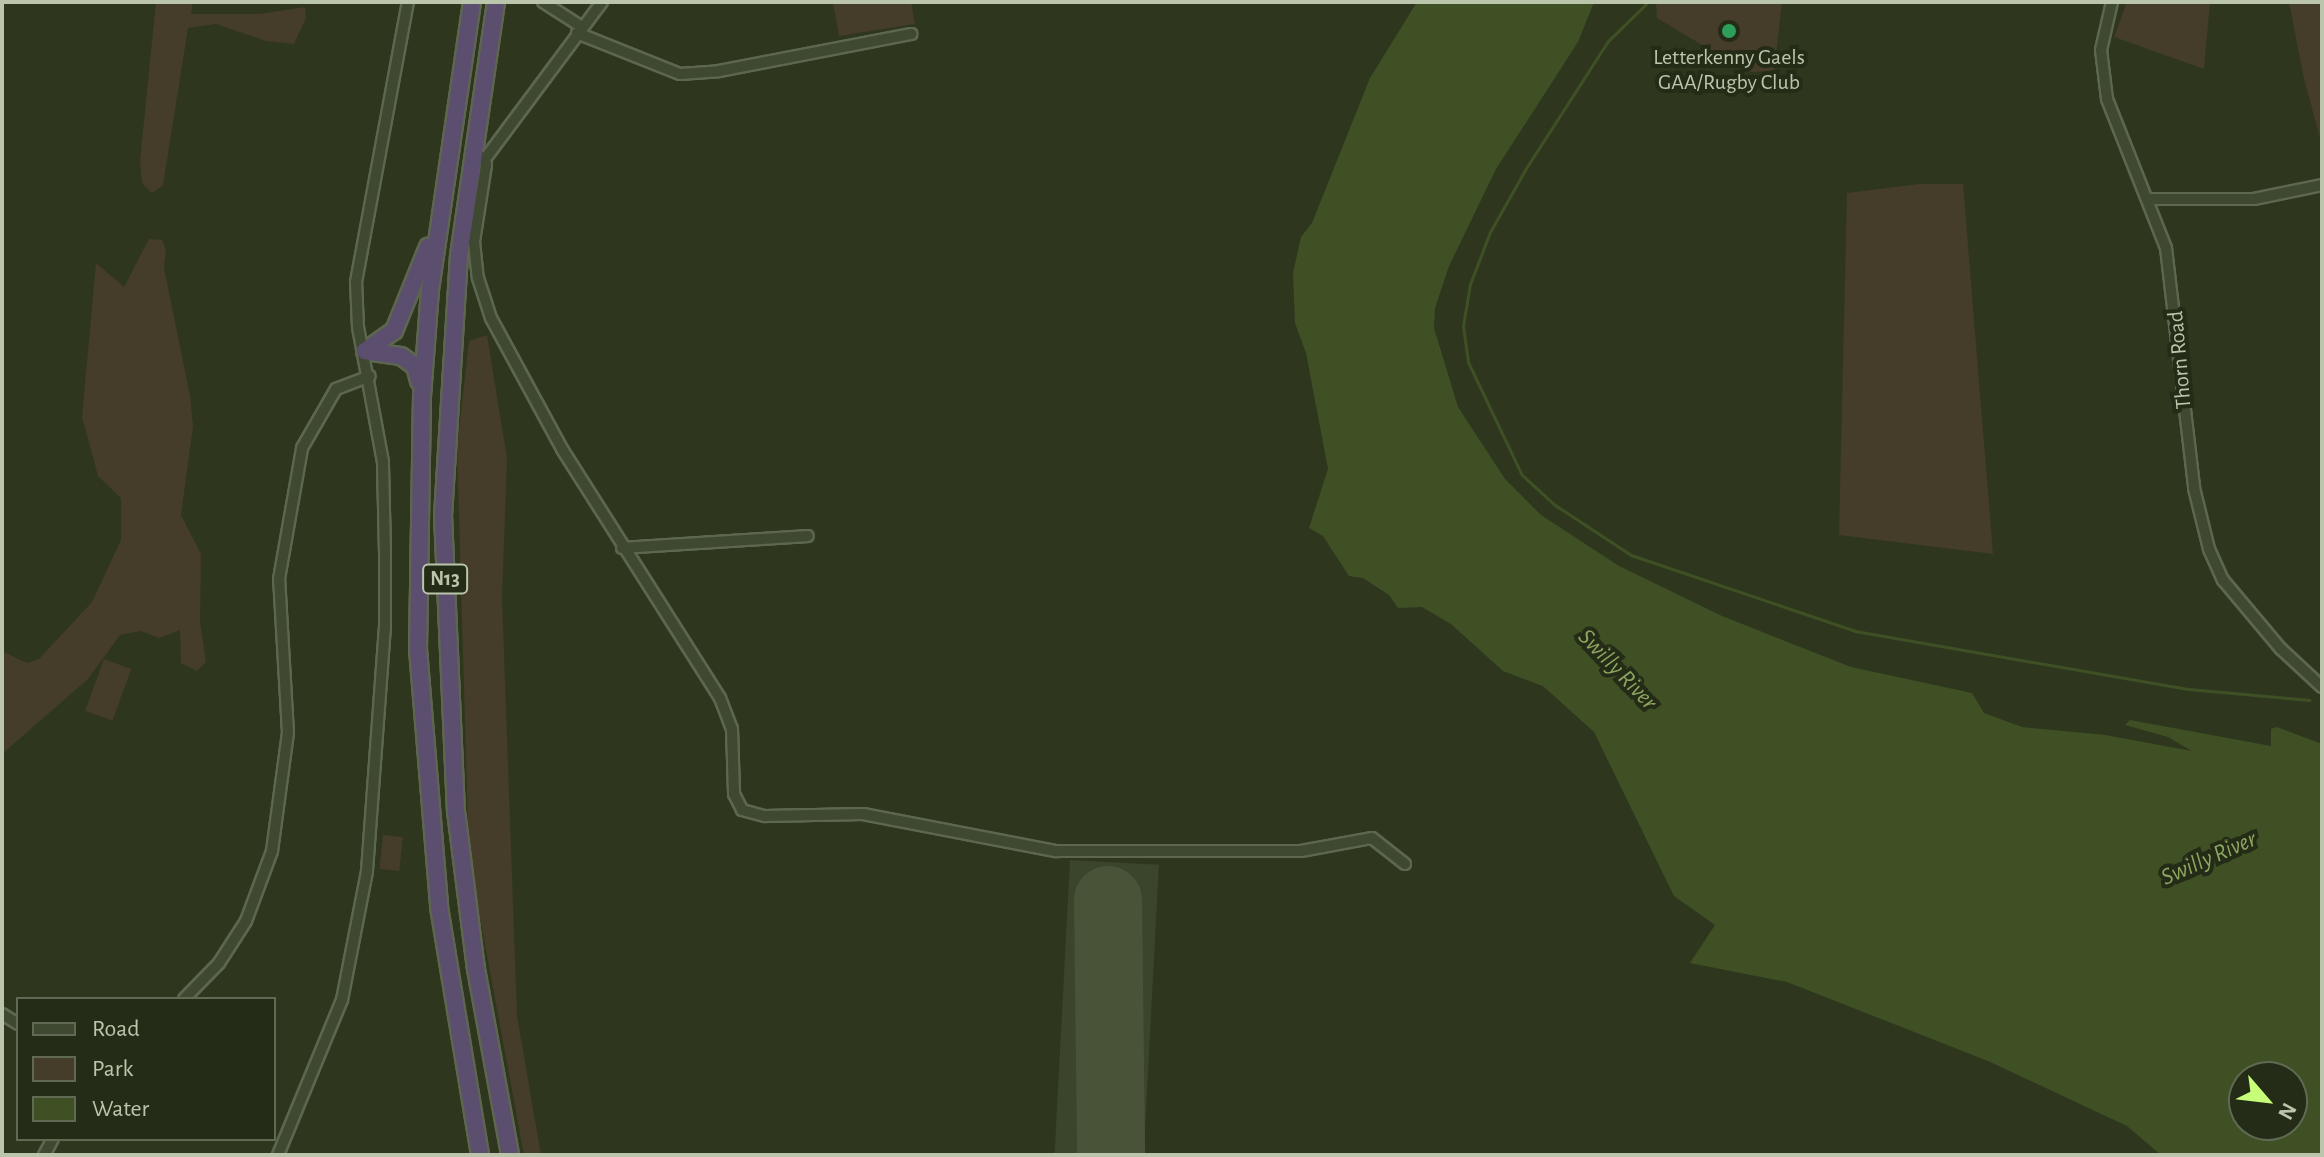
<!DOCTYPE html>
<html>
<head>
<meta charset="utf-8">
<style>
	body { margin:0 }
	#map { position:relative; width:2324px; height:1157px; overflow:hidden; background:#2e371e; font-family:"Alegreya Sans",sans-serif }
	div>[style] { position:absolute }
	.airport>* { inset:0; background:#3b452c; transform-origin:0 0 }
	.green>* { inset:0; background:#453c29; transform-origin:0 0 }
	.water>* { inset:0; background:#3f5025 }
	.stream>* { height:3px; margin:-1.5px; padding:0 1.5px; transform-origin:1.5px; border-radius:1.5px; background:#3f5025 }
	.runway>* { height:68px; margin:-34px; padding:0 34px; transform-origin:34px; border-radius:34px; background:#495338 }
	.roads { filter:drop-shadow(2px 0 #5d664f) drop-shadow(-2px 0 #5d664f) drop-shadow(0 2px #5d664f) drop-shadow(0 -2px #5d664f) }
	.minor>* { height:10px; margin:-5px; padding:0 5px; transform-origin:5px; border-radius:5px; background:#3f4831 }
	.highway>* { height:16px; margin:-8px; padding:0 8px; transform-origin:8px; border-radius:8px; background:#5b4e6e }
	.dots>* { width:22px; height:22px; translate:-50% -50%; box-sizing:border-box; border:4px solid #242c17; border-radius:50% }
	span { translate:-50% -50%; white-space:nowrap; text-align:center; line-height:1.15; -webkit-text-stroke:8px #242c17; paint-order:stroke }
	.shield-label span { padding:2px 6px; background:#242c17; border:2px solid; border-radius:6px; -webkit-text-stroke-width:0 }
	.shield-label { font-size:20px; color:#bac5ab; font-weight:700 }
	.poi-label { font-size:22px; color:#bac5ab }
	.street-label { font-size:22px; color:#bac5ab }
	.water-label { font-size:24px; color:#8da761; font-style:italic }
	.frame { position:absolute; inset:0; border:4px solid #bac5ab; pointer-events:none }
	.legend { position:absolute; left:16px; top:997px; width:260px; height:144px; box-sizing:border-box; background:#242c17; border:2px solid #606952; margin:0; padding:10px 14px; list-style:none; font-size:24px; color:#bac5ab }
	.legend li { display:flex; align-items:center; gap:16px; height:40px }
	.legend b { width:40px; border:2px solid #606952 }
	.north { position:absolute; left:2228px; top:1061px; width:80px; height:80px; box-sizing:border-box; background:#242c17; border:2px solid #606952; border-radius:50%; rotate:118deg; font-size:22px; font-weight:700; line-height:32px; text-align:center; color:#bac5ab }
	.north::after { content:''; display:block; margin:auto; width:28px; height:36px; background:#c6ff77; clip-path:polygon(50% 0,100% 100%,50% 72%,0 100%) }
</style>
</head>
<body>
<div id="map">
	<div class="airport">
		<i style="left:1070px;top:860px;width:89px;height:295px;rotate:3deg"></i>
	</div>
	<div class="green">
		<i style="clip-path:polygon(156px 2px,193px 2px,191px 14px,260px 14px,305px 7px,306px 18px,294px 44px,266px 41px,216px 24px,188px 28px,163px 185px,152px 193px,142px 183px,140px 161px)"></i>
		<i style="clip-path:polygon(833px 2px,911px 2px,915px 24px,839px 36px)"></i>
		<i style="clip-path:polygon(1656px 2px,1782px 2px,1774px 71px,1751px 72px,1702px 45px,1657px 18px)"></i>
		<i style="clip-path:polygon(2127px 2px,2210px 2px,2204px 69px,2114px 37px)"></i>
		<i style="clip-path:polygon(2289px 2px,2322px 2px,2322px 145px,2304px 79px)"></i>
		<i style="clip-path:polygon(1919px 184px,1963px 184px,1993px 554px,1839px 535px,1847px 193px)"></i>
		<i style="clip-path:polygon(149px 239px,162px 240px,166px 250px,164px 268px,190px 396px,193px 426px,181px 515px,201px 554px,200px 622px,206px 662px,197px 671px,181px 663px,180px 630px,159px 638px,141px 631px,120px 635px,88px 679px,2px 754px,2px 651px,27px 663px,39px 659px,92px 602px,121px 540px,121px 498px,98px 476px,82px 417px,96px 263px,124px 287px)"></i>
		<i style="clip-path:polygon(487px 335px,507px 458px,502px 598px,517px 1016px,541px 1155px,524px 1155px,469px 858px,457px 447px,469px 341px)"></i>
		<i style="left:104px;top:659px;width:29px;height:55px;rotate:20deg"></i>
		<i style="left:383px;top:835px;width:20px;height:34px;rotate:6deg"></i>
	</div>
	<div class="water">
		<i style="clip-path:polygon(evenodd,1417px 2px,1594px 2px,1578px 42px,1496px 169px,1449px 266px,1435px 308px,1434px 328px,1458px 407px,1505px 479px,1541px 515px,1619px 566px,1722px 616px,1851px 667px,1972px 693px,1984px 713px,2022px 727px,2105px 735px,2192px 751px,2168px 737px,2125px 725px,2130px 720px,2271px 746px,2271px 729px,2277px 727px,2322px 744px,2322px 1155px,2161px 1155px,2127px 1126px,1988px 1061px,1787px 982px,1690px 963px,1715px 925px,1674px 896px,1594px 732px,1543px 686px,1503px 671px,1451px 624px,1422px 607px,1398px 608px,1389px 595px,1363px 578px,1349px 576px,1323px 536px,1309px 528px,1328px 469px,1306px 353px,1295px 323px,1293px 273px,1301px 237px,1312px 223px,1370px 78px,1417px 2px,2244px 1077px,2292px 1077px,2292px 1125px,2244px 1125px,2244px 1077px)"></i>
	</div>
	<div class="stream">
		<i style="left:1648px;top:2px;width:56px;rotate:135.7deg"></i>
		<i style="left:1608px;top:41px;width:153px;rotate:122.8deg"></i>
		<i style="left:1525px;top:170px;width:71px;rotate:119.4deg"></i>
		<i style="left:1490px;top:232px;width:56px;rotate:111deg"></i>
		<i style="left:1470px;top:284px;width:43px;rotate:99.5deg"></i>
		<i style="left:1463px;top:326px;width:36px;rotate:82deg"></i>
		<i style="left:1468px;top:362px;width:125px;rotate:64.5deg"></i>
		<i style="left:1522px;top:475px;width:45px;rotate:42.3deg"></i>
		<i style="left:1555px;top:505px;width:91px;rotate:33.3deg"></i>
		<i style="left:1631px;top:555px;width:237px;rotate:18.7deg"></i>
		<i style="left:1855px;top:631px;width:339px;rotate:9.9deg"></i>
		<i style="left:2189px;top:689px;width:121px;rotate:5.2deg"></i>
	</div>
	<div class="runway">
		<i style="left:1108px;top:900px;width:255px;rotate:89.3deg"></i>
	</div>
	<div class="roads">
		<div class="minor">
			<i style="left:543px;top:2px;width:46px;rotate:32.7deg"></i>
			<i style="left:2112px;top:2px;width:49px;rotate:102.9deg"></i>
			<i style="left:2101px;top:50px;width:49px;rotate:83deg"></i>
			<i style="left:2107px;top:99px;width:160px;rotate:68.4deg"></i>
			<i style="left:2166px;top:248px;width:242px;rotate:83.3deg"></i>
			<i style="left:2194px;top:488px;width:63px;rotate:76.2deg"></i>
			<i style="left:2209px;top:549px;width:34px;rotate:66deg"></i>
			<i style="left:2223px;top:580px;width:90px;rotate:50deg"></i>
			<i style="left:2281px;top:649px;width:56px;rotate:42.8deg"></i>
			<i style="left:577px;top:33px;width:111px;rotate:21.7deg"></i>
			<i style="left:680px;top:74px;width:39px;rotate:-4deg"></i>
			<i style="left:719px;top:71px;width:196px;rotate:-10.9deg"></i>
			<i style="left:471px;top:152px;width:16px;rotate:27deg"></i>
			<i style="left:485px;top:159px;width:6px;rotate:81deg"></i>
			<i style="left:486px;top:165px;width:78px;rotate:98.9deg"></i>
			<i style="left:474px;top:242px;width:36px;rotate:84deg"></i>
			<i style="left:478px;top:278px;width:42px;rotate:72deg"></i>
			<i style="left:491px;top:318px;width:149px;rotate:61.5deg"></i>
			<i style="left:562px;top:449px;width:295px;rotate:57.6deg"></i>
			<i style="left:720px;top:698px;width:33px;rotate:69deg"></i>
			<i style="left:732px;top:729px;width:65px;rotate:88.2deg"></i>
			<i style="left:734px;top:794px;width:18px;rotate:63deg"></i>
			<i style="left:742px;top:810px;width:24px;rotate:15deg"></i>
			<i style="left:765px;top:816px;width:98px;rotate:-1.2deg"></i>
			<i style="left:863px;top:814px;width:197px;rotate:10.9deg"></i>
			<i style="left:1056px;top:851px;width:245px"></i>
			<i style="left:1301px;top:851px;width:72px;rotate:-10.4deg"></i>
			<i style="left:1372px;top:838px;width:42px;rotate:38.2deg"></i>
			<i style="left:485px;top:159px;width:196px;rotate:-53.3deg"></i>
			<i style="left:2150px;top:199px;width:104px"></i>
			<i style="left:2254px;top:199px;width:69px;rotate:-11.6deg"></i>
			<i style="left:622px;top:548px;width:186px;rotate:-3.7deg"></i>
			<i style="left:184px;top:999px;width:50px;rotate:-45.8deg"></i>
			<i style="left:219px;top:963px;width:50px;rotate:-57.3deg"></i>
			<i style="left:246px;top:921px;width:75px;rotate:-69.6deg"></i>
			<i style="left:272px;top:851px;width:119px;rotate:-82.3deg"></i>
			<i style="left:288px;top:733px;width:154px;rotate:-93.3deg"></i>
			<i style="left:279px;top:579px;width:133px;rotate:-80deg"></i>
			<i style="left:302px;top:448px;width:68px;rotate:-60deg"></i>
			<i style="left:336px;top:389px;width:36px;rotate:-21deg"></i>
			<i style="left:2px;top:1014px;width:19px;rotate:32deg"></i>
			<i style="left:44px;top:1155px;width:18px;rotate:-61deg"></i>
			<i style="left:278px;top:1155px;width:168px;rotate:-67.6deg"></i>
			<i style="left:342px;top:1000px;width:131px;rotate:-79deg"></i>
			<i style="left:367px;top:871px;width:245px;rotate:-85.8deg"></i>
			<i style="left:385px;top:627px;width:74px;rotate:-90deg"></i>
			<i style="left:385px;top:553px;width:91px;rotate:-91.3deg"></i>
			<i style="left:383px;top:462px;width:137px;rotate:-100.5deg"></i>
			<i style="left:358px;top:327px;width:45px;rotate:-92.5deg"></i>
			<i style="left:356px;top:282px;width:285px;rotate:-79.5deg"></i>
		</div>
		<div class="highway">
			<i style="left:472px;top:2px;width:291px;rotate:98.3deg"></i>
			<i style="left:430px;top:290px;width:106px;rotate:94.3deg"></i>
			<i style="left:422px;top:396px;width:253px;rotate:90.9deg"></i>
			<i style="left:418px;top:649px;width:259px;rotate:85.3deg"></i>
			<i style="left:439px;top:907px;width:251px;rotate:80.6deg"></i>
			<i style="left:496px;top:2px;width:256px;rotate:98.3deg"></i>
			<i style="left:459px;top:255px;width:260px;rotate:93.5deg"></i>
			<i style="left:443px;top:515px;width:296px;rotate:87.5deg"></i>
			<i style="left:456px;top:811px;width:159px;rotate:82.8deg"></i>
			<i style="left:476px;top:969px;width:189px;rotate:79.6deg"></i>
			<i style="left:365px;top:351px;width:35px;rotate:-35deg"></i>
			<i style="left:394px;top:331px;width:91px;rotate:-68deg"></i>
			<i style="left:365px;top:351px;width:36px;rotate:8deg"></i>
			<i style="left:401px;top:356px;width:17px;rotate:36deg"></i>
			<i style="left:415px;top:366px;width:16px;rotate:75deg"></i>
		</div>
	</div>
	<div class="dots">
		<i style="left:1729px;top:31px;background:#2e9e5b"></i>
	</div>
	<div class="shield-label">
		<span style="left:445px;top:579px">N13</span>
	</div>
	<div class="poi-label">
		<span style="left:1729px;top:70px">Letterkenny Gaels<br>GAA/Rugby Club</span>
	</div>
	<div class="street-label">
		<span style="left:2180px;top:360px;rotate:-95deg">Thorn Road</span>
	</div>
	<div class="water-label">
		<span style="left:1617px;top:670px;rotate:46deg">Swilly River</span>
		<span style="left:2209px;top:859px;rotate:-24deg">Swilly River</span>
	</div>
	<div class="frame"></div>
	<ul class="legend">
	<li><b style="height:10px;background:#3f4831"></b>Road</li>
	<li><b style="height:22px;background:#453c29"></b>Park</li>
	<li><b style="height:22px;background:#3f5025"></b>Water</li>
	</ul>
	<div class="north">N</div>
</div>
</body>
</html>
